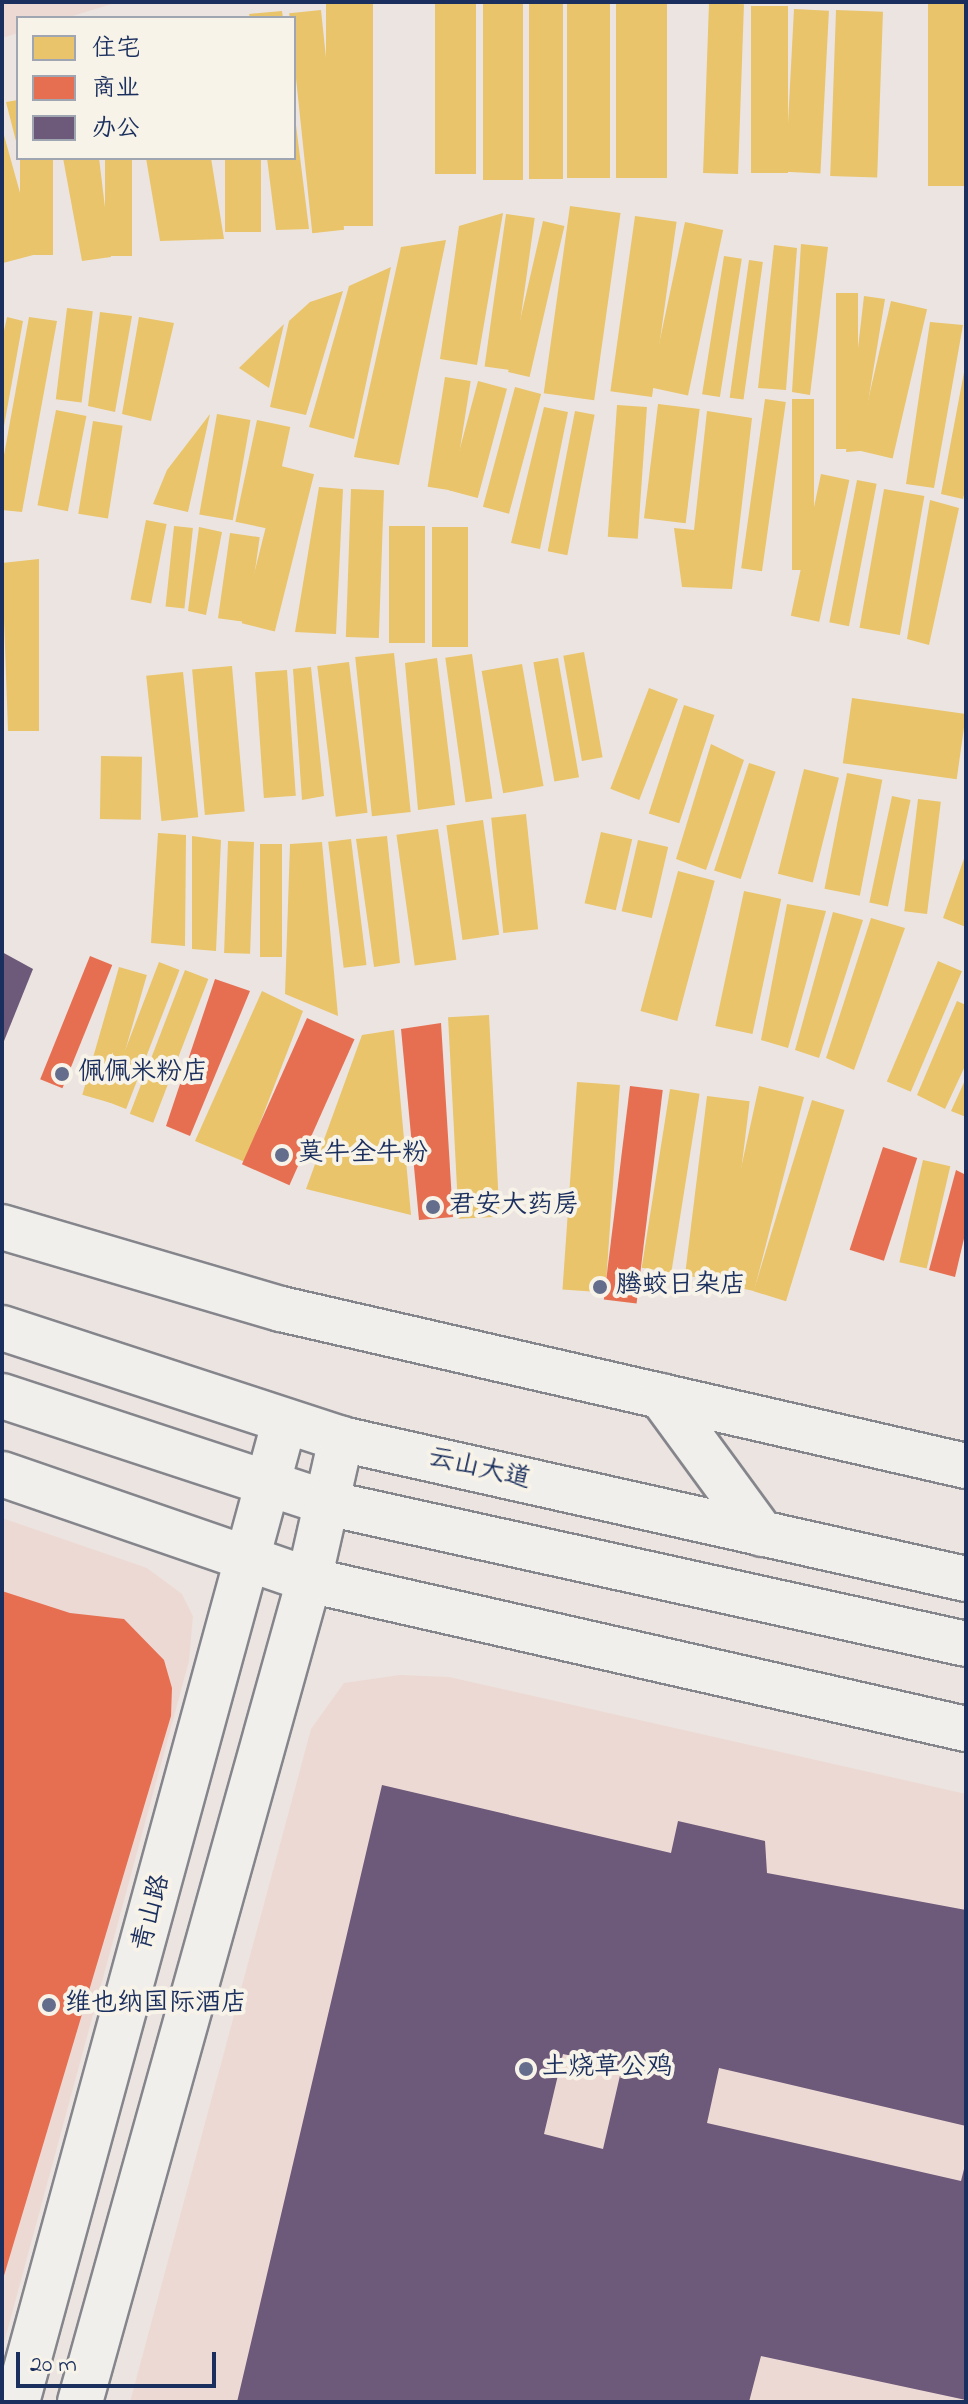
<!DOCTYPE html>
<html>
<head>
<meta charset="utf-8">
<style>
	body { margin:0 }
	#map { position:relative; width:968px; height:2404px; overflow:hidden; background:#ece4e0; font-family:"Indie Flower","LXGW WenKai TC",sans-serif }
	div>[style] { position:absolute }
	.built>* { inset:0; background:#edd9d3 }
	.homes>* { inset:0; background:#e9c46a; transform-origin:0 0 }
	.shops>* { inset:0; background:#e76f51; transform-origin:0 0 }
	.offices>* { inset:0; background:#6d597a }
	.roads { filter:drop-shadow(2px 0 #85858c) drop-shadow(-2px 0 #85858c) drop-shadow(0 2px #85858c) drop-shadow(0 -2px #85858c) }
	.minor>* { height:44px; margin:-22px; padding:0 22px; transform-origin:22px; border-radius:22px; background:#f1efeb }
	.tertiary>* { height:44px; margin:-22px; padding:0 22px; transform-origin:22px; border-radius:22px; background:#f1efeb }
	.primary>* { height:44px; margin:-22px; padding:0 22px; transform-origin:22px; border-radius:22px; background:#f1efeb }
	.dots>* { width:22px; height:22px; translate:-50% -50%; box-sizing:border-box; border:4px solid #f7f3e8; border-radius:50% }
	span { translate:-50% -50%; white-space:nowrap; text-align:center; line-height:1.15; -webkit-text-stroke:8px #f7f3e8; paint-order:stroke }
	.poi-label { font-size:26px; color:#1b2f5e }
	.left { translate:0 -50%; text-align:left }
	.street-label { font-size:26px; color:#1b2f5e }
	.frame { position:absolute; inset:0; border:4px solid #1b2f5e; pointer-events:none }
	.legend { position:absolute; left:16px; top:16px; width:280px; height:144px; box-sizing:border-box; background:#f7f3e8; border:2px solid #9fa5b1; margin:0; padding:10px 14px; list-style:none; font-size:24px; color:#1b2f5e }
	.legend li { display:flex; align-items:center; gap:16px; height:40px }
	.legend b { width:40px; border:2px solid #9fa5b1 }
	.scale { position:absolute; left:16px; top:2352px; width:200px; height:36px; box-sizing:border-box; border:4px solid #1b2f5e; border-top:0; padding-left:10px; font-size:24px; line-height:28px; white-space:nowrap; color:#1b2f5e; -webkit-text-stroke:6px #f7f3e8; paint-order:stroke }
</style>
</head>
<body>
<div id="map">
	<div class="built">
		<i style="clip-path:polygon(2px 2px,118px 2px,66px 18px,18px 18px,18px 33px,2px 38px)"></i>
		<i style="clip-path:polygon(2px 1518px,147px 1568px,182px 1594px,193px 1616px,189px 1661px,2px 2350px)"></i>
		<i style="clip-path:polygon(400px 1675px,449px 1677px,966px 1794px,966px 2402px,130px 2402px,311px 1729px,344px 1683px)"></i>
	</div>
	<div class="homes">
		<i style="left:326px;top:2px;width:47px;height:224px"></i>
		<i style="left:435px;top:2px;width:41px;height:172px"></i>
		<i style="left:483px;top:2px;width:40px;height:178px"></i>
		<i style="left:529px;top:2px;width:34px;height:177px"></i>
		<i style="left:567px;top:2px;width:43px;height:176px"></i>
		<i style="left:616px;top:2px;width:51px;height:176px"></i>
		<i style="left:928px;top:2px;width:38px;height:184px"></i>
		<i style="left:709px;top:3px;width:35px;height:170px;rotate:2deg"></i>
		<i style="left:788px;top:6px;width:167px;height:37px;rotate:90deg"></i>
		<i style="left:794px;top:9px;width:35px;height:163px;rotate:3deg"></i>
		<i style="left:321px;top:10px;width:221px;height:32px;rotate:84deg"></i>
		<i style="left:836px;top:10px;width:47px;height:166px;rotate:2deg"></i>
		<i style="clip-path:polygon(282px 11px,283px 18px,250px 18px,249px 14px)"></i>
		<i style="clip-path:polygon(18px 100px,18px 145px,17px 145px,6px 102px)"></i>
		<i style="clip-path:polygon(296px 125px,309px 229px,276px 230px,267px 158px,294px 158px)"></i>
		<i style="clip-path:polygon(2px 128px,37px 254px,3px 263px,2px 255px)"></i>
		<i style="left:20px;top:158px;width:33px;height:97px"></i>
		<i style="clip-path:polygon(63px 158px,99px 158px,111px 257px,82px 261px)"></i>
		<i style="left:105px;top:158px;width:27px;height:98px"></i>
		<i style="clip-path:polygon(146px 158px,211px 158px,224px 239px,160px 241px)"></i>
		<i style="left:225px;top:158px;width:36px;height:74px"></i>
		<i style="left:570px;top:206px;width:51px;height:189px;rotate:8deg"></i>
		<i style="clip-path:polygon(503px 213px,477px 365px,440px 359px,459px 226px)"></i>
		<i style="left:506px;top:214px;width:29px;height:154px;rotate:8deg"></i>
		<i style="left:635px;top:216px;width:42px;height:177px;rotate:8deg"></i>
		<i style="left:543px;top:221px;width:22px;height:155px;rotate:13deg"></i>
		<i style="left:685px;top:222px;width:39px;height:169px;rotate:12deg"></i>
		<i style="clip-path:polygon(446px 240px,399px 465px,354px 457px,401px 247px)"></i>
		<i style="clip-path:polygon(801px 244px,828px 247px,810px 395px,792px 392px)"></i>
		<i style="clip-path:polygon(774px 245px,797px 248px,786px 390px,758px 388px)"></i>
		<i style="left:724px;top:256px;width:18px;height:140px;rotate:9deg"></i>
		<i style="left:749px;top:260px;width:14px;height:139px;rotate:8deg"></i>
		<i style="clip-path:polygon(391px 267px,354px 439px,309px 427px,349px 286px)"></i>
		<i style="clip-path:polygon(343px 291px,306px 415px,270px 407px,289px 321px,310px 302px)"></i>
		<i style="left:836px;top:293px;width:22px;height:156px"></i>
		<i style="clip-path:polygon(864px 296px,885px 299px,860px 451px,846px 452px)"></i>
		<i style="left:891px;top:301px;width:37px;height:153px;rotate:13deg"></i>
		<i style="left:67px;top:308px;width:26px;height:92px;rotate:7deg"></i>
		<i style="clip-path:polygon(100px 312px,132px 316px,115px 412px,88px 406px)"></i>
		<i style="clip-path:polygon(7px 317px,23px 321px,4px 426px,2px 340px)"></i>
		<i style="clip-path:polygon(29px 317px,57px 321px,22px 512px,2px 510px,2px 466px)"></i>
		<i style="clip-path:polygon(139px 317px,174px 323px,151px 421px,122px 414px)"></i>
		<i style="clip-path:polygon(930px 322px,963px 325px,934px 488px,906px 484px)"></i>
		<i style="clip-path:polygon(284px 324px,269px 388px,239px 368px)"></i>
		<i style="clip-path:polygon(965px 367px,966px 486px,963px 499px,941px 494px)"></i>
		<i style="left:445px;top:377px;width:26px;height:111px;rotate:9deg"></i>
		<i style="left:478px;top:381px;width:30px;height:113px;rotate:15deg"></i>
		<i style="left:515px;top:387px;width:27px;height:124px;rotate:15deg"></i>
		<i style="left:765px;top:399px;width:21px;height:171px;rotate:8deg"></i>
		<i style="left:792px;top:399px;width:22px;height:171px"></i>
		<i style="left:658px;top:404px;width:42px;height:115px;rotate:7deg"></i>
		<i style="left:617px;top:405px;width:30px;height:132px;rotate:4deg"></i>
		<i style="clip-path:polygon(544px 407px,568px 412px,540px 549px,511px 543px)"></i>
		<i style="left:56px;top:410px;width:31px;height:97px;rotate:11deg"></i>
		<i style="left:575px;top:411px;width:20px;height:143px;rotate:11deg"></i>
		<i style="clip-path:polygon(707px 411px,752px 418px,732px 589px,682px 587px,674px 528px,694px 530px)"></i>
		<i style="clip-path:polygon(210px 414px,188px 512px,153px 504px,167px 470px)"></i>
		<i style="left:217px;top:414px;width:34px;height:102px;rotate:10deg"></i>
		<i style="left:257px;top:420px;width:34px;height:104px;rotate:12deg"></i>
		<i style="left:93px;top:421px;width:30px;height:94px;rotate:9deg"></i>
		<i style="left:281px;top:466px;width:34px;height:162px;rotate:14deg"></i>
		<i style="left:821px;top:474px;width:29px;height:145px;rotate:12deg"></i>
		<i style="left:857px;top:480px;width:20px;height:145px;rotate:11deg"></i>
		<i style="clip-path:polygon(319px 487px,343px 489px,336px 634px,295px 632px)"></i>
		<i style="left:351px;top:489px;width:33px;height:148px;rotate:2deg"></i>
		<i style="left:884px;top:489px;width:41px;height:141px;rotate:10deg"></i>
		<i style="clip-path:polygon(930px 500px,959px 508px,929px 645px,907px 639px)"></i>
		<i style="left:146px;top:520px;width:21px;height:81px;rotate:11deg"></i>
		<i style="left:174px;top:526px;width:19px;height:81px;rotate:6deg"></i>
		<i style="left:389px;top:526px;width:36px;height:117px"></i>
		<i style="clip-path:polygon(199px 527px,222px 532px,206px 615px,188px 611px)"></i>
		<i style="left:432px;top:527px;width:36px;height:120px"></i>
		<i style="left:230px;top:533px;width:30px;height:86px;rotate:8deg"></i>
		<i style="clip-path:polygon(39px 559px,39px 731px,8px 731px,2px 563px)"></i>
		<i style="left:584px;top:652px;width:107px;height:21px;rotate:80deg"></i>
		<i style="left:394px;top:653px;width:160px;height:39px;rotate:84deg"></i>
		<i style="left:472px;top:654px;width:146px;height:27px;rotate:82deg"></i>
		<i style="clip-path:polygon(437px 658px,455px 805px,418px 810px,405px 663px)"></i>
		<i style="left:558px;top:658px;width:121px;height:25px;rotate:80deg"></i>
		<i style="left:349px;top:662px;width:152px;height:32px;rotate:83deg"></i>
		<i style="left:522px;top:664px;width:124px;height:41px;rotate:80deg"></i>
		<i style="left:232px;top:666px;width:146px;height:40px;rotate:85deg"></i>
		<i style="clip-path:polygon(311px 667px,324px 796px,302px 800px,293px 669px)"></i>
		<i style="left:287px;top:670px;width:126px;height:32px;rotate:86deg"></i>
		<i style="left:183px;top:672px;width:146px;height:37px;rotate:84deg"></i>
		<i style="left:649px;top:688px;width:31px;height:108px;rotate:21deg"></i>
		<i style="left:852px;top:698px;width:115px;height:66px;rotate:8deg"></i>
		<i style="left:684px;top:705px;width:32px;height:114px;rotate:18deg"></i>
		<i style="clip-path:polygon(711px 744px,744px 760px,706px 870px,676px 859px)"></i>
		<i style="left:101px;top:756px;width:41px;height:63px;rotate:1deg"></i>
		<i style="left:749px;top:763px;width:28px;height:113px;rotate:18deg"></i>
		<i style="left:804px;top:769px;width:36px;height:108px;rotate:14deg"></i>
		<i style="left:847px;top:773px;width:36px;height:118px;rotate:11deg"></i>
		<i style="left:892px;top:796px;width:19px;height:109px;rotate:12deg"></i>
		<i style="left:918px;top:799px;width:23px;height:113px;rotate:7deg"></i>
		<i style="left:526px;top:814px;width:116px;height:35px;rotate:84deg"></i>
		<i style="left:483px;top:820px;width:116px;height:37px;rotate:82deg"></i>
		<i style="left:438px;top:829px;width:132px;height:42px;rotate:82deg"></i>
		<i style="left:601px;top:832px;width:32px;height:73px;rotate:13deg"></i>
		<i style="clip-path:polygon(158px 833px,186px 835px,185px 946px,151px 943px)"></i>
		<i style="clip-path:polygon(192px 836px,221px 840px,216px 951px,192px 949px)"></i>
		<i style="clip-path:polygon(387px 836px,400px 963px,374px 967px,356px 839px)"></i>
		<i style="left:351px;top:839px;width:127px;height:23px;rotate:83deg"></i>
		<i style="left:638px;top:840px;width:31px;height:73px;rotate:13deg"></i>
		<i style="left:228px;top:841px;width:26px;height:112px;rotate:2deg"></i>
		<i style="clip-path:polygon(322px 842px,338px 1016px,285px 994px,290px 844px)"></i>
		<i style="left:260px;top:844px;width:22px;height:113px"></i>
		<i style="clip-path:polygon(966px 853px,966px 927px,943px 918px)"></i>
		<i style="left:678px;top:871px;width:38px;height:145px;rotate:15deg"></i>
		<i style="left:744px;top:891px;width:38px;height:138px;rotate:12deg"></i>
		<i style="clip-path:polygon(787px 904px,826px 911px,788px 1048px,761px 1040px)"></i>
		<i style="clip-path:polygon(833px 912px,863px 920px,819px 1058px,795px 1050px)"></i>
		<i style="clip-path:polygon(871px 918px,905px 928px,854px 1070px,826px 1058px)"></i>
		<i style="left:938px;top:961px;width:26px;height:131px;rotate:23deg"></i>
		<i style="left:159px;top:962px;width:22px;height:149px;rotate:21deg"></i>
		<i style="left:119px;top:967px;width:29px;height:133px;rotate:16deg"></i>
		<i style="left:185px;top:970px;width:25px;height:154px;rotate:21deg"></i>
		<i style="clip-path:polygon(262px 991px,303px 1011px,245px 1162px,195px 1141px)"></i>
		<i style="clip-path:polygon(957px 1001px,966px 1005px,966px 1064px,945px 1109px,917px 1095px)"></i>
		<i style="left:489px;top:1015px;width:202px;height:41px;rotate:87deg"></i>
		<i style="clip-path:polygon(394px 1030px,411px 1215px,306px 1189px,362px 1035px)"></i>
		<i style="clip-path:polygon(966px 1078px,966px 1117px,951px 1111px)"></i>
		<i style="left:577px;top:1082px;width:43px;height:208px;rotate:4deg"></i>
		<i style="clip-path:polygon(759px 1086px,804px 1097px,754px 1291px,716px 1283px)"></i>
		<i style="left:670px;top:1089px;width:30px;height:181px;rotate:9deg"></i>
		<i style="left:707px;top:1096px;width:43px;height:181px;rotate:7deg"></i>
		<i style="left:812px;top:1100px;width:34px;height:200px;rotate:17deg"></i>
		<i style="left:923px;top:1160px;width:28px;height:105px;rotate:13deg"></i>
	</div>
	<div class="shops">
		<i style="left:90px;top:956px;width:24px;height:133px;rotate:22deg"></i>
		<i style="clip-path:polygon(215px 979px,250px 991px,190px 1136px,166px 1126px)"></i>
		<i style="left:307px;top:1018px;width:52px;height:160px;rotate:24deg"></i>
		<i style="clip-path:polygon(441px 1023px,453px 1217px,419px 1220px,401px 1029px)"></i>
		<i style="left:630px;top:1086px;width:33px;height:215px;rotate:7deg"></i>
		<i style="left:883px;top:1147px;width:36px;height:108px;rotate:18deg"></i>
		<i style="clip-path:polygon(956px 1170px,966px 1175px,966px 1230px,955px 1277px,929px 1270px)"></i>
		<i style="clip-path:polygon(2px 1591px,70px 1613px,124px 1619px,164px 1660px,172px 1688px,171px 1716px,3px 2279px)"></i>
	</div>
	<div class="offices">
		<i style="clip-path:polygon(2px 952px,33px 969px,2px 1046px)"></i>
		<i style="clip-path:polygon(evenodd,382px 1785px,671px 1853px,678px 1821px,765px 1841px,767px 1873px,966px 1910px,966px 2126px,719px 2068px,707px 2123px,961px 2181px,966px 2161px,966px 2400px,761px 2356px,749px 2402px,237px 2402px,382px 1785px,563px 2054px,622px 2067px,603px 2149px,544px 2134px,563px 2054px)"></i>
	</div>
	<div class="roads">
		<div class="minor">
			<i style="left:2px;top:1227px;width:291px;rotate:16.4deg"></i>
			<i style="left:281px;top:1309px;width:703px;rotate:12.91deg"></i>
			<i style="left:661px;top:1396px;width:171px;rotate:53.8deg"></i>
			<i style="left:2px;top:1474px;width:325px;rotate:19deg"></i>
			<i style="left:309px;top:1580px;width:674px;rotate:12.78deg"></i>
		</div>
		<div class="tertiary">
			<i style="left:17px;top:2402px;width:1015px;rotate:-74.74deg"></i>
			<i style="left:80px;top:2402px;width:853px;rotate:-74.43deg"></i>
			<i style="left:309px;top:1580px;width:145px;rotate:-77.2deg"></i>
		</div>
		<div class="primary">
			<i style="left:2px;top:1328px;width:357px;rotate:18.1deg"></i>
			<i style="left:341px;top:1439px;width:640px;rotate:12.63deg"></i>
			<i style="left:2px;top:1396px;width:342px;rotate:18.2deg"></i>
			<i style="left:327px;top:1503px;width:654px;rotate:12.44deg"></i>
		</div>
	</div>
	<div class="dots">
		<i style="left:62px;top:1074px;background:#646e8c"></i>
		<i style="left:282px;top:1155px;background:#646e8c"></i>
		<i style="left:433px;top:1207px;background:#646e8c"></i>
		<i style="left:600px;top:1287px;background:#646e8c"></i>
		<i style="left:49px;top:2005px;background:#646e8c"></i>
		<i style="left:526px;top:2069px;background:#646e8c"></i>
	</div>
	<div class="poi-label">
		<span class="left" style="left:78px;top:1074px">佩佩米粉店</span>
		<span class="left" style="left:298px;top:1155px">莫牛全牛粉</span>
		<span class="left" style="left:449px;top:1207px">君安大药房</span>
		<span class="left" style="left:616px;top:1287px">腾蛟日杂店</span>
		<span class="left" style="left:65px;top:2005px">维也纳国际酒店</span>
		<span class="left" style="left:542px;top:2069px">土烧草公鸡</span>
	</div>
	<div class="street-label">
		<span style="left:479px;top:1470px;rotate:13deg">云山大道</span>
		<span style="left:153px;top:1913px;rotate:-75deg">青山路</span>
	</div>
	<div class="frame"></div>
	<ul class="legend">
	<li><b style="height:22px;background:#e9c46a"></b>住宅</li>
	<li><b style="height:22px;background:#e76f51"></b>商业</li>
	<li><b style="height:22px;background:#6d597a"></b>办公</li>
	</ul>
	<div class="scale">20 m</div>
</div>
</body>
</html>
